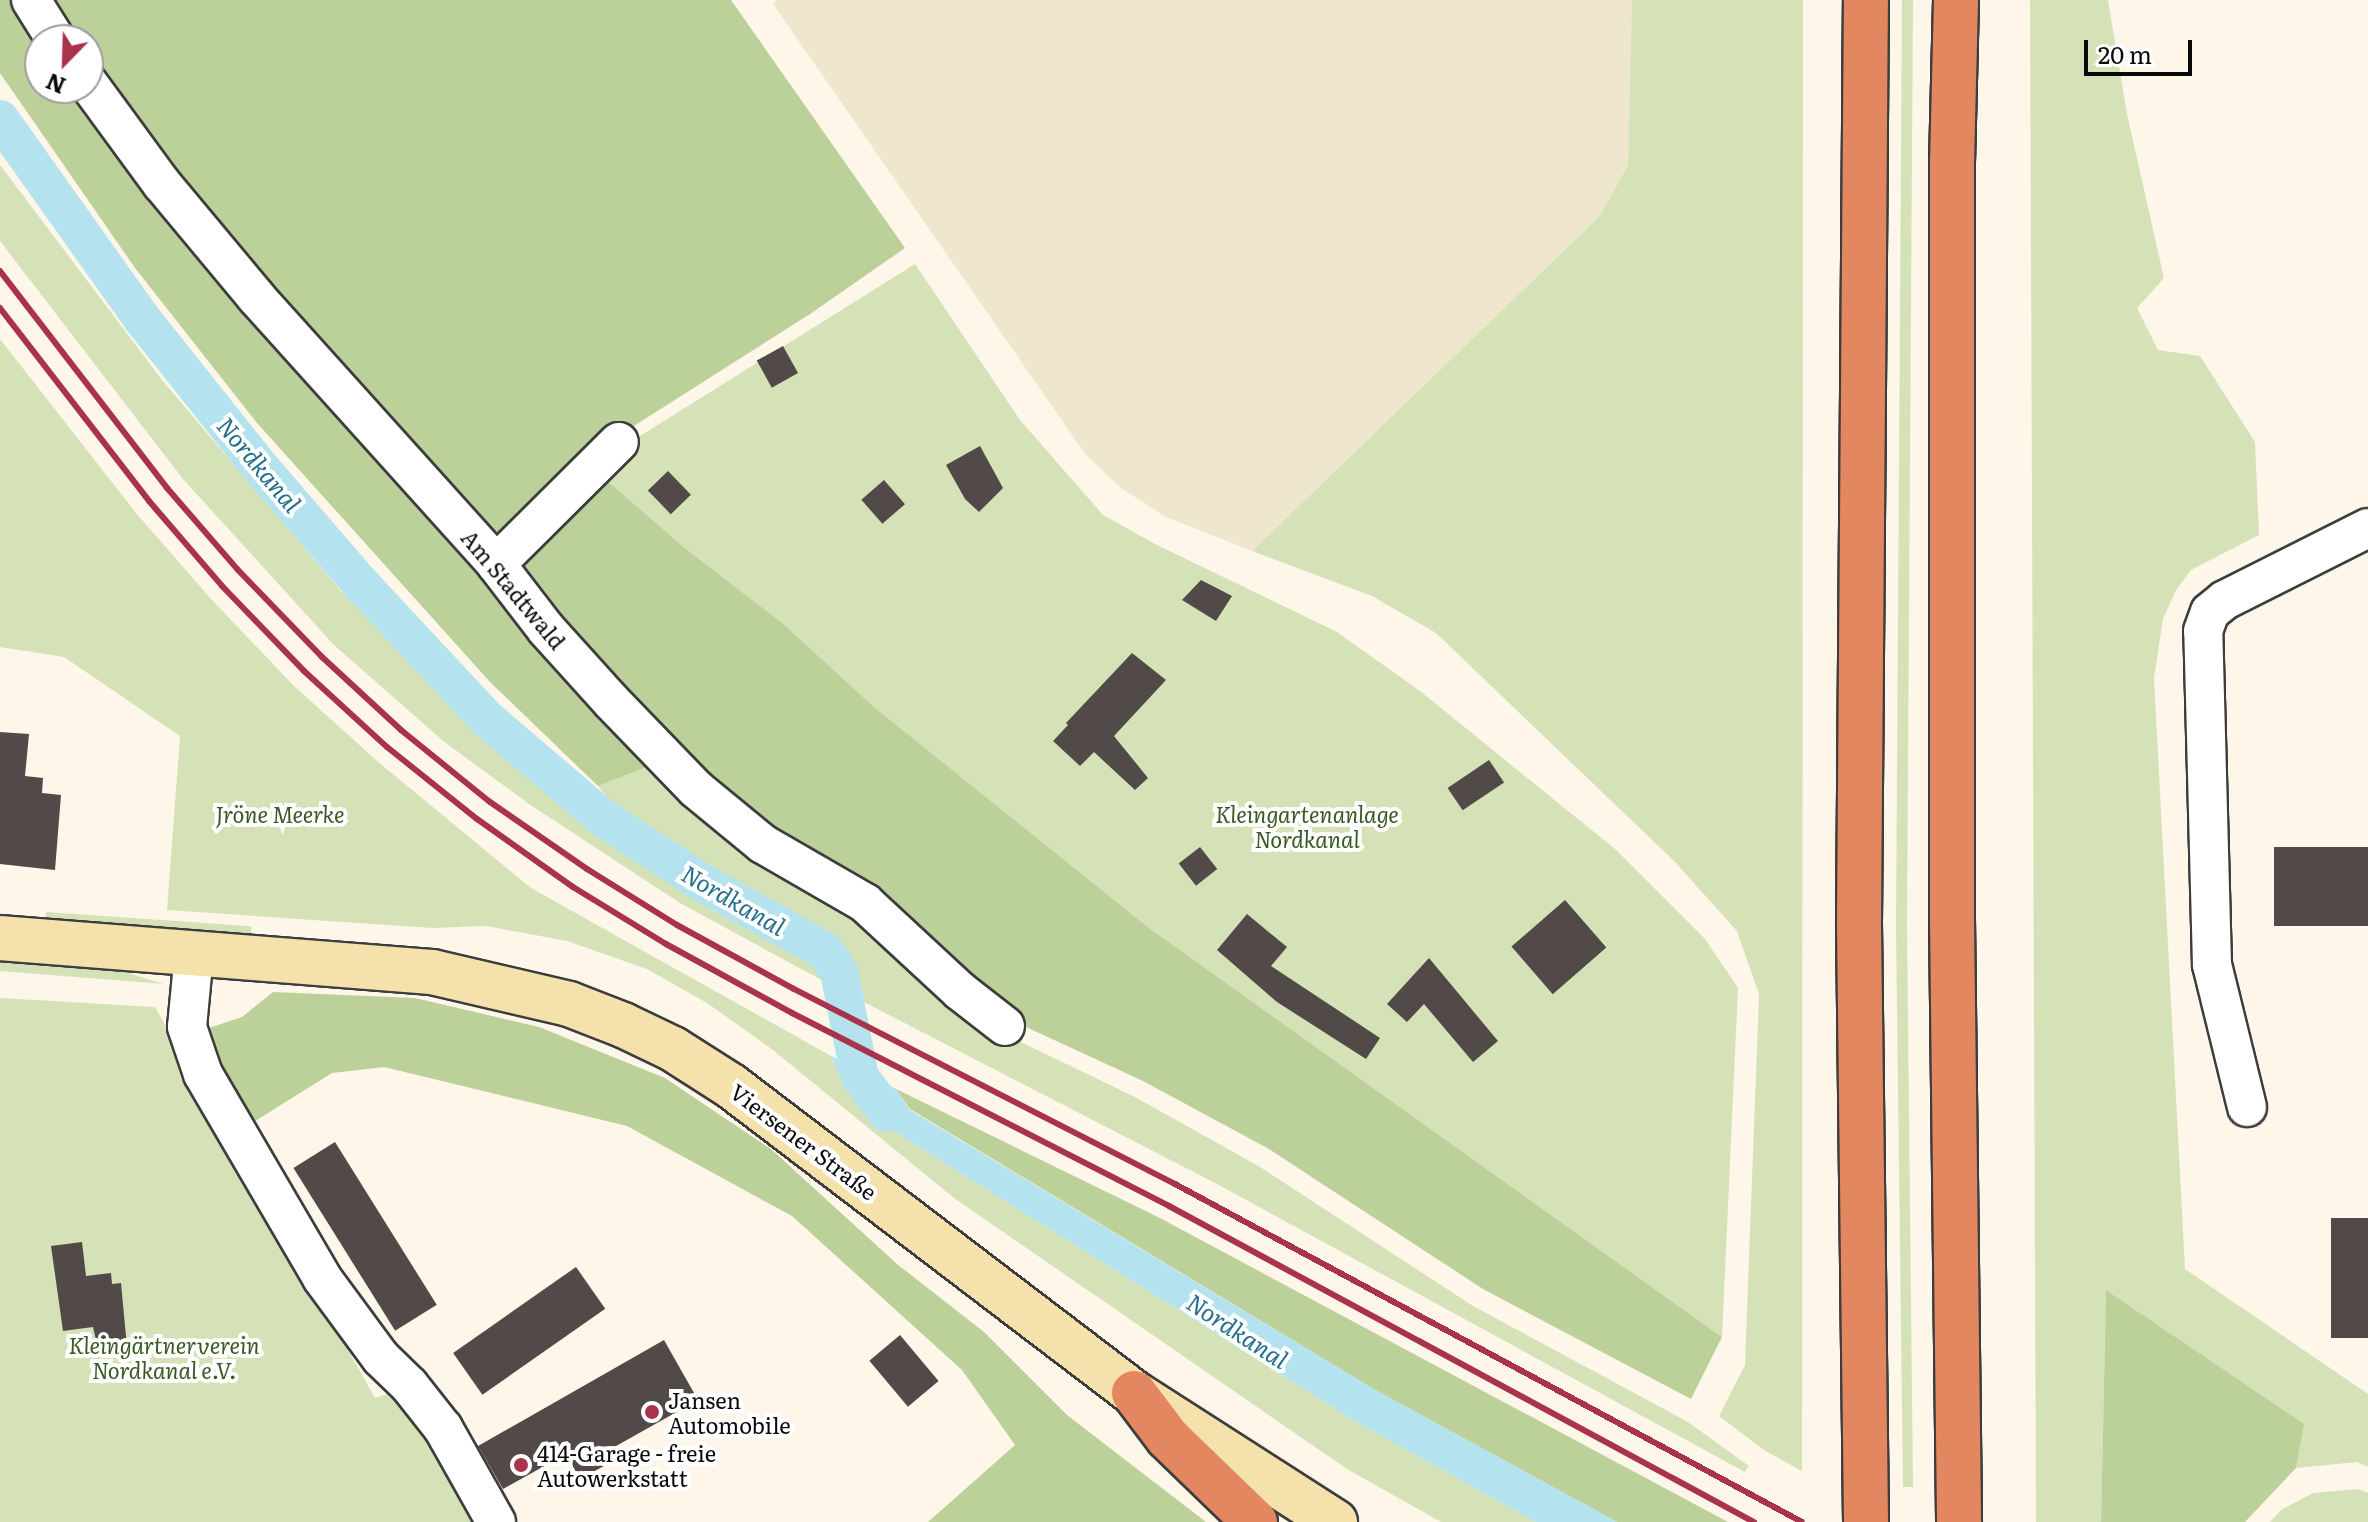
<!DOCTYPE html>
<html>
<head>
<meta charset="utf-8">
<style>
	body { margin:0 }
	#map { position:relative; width:2368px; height:1522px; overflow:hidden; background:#fdf6e9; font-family:Literata,serif }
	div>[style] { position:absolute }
	.farmland>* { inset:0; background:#efe7cd }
	.green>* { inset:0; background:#d5e2b7; transform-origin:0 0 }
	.forest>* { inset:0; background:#bbd199 }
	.water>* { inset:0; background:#b4e2ee }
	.canal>* { height:38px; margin:-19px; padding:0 19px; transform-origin:19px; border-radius:19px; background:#b4e2ee }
	.building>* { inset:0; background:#514a48; transform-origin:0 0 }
	.roads { filter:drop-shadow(2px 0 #3d3d3d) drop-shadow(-2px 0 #3d3d3d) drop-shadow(0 2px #3d3d3d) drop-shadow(0 -2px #3d3d3d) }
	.street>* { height:38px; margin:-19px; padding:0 19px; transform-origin:19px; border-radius:19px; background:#fff }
	.secondary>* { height:44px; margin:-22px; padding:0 22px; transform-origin:22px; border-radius:22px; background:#f5e1ab }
	.highway>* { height:44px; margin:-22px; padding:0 22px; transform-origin:22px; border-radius:22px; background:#e38760 }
	.rail>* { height:6px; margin:-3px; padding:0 3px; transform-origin:3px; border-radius:3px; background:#a9334c }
	.dots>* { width:22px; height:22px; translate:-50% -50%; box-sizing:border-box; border:4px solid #fff; border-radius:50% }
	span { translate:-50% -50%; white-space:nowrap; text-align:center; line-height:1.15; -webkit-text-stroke:8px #fff; paint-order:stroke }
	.street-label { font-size:22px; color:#0a0a0a }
	.park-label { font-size:22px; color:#375923; font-style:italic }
	.poi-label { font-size:22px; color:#0a0a0a }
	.left { translate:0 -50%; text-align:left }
	.water-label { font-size:24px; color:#236f8c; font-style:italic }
	.north { position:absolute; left:24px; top:24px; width:80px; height:80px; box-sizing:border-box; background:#fff; border:2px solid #9d9d9d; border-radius:50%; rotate:203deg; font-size:22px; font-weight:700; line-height:32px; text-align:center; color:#0a0a0a }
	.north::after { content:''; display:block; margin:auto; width:28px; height:36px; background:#a9334c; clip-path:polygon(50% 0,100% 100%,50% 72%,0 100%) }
	.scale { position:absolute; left:2084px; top:40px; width:108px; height:36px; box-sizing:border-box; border:4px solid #0a0a0a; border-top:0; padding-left:10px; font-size:24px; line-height:28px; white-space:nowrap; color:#0a0a0a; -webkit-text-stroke:6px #fff; paint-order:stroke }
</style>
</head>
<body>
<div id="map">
	<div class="farmland">
		<i style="clip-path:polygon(777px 0,1632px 0,1628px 165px,1600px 216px,1252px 551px,1166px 517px,1121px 488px,1086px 455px,773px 4px)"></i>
	</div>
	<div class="green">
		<i style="clip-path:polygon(1632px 0,1803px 0,1802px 1471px,1764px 1450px,1719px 1416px,1745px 1365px,1759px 994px,1737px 931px,1674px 861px,1436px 633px,1372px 596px,1252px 551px,1600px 216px,1628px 165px)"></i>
		<i style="clip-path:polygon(1902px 0,1913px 0,1907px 925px,1913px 1487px,1903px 1487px,1896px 928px)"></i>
		<i style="clip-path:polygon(2030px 0,2108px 0,2127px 114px,2164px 278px,2137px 308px,2158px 350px,2200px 356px,2255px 442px,2259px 535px,2191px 570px,2176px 590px,2163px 619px,2154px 678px,2185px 1269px,2368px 1394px,2368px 1467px,2357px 1462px,2296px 1468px,2303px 1424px,2106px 1290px,2101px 1522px,2036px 1522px)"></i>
		<i style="clip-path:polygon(0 165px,162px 380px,342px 592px,519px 769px,600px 830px,693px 891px,802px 950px,827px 983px,680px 903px,529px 804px,443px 741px,333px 644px,183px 479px,0 241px)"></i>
		<i style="clip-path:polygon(915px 264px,1020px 420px,1103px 515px,1155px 544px,1337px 632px,1420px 691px,1615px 849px,1705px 939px,1738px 988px,1722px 1337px,1149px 928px,874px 707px,782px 624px,686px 549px,604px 478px,624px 446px)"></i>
		<i style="clip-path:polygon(0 339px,136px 513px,211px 599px,293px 685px,377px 761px,531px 888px,831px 1056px,846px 1091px,889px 1128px,1353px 1420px,1536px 1522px,1441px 1522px,1347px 1469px,954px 1198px,773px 1050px,707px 1003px,647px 969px,567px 941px,486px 926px,432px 928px,167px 910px,180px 736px,64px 657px,0 647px)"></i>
		<i style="clip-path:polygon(660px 762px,861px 911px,1002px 1033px,1135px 1097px,1260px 1167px,1473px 1306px,1688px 1422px,1749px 1466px,1745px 1472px,1217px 1184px,858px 999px,849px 961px,831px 939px,702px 868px,618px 810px,598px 786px)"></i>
		<i style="left:46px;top:912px;width:206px;height:11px;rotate:4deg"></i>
		<i style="clip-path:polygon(0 956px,96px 963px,164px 984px,0 971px)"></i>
		<i style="clip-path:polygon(0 998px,155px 1007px,375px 1398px,397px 1391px,481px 1522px,0 1522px)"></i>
		<i style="clip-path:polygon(2358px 1489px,2368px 1493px,2368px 1522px,2270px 1522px,2281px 1510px,2313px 1493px)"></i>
	</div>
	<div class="forest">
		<i style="clip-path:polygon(0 0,21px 0,40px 40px,40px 88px,82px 88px,660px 762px,598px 786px,490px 682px,257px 423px,135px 268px,0 73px)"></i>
		<i style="clip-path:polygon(42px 0,731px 0,905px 248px,810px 314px,615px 438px,502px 532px,478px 531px,359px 398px,88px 66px,88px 40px,68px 40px)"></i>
		<i style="clip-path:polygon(604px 478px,686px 549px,782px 623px,874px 707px,1149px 928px,1722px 1337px,1691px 1399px,1483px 1289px,1269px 1149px,1143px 1081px,1026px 1027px,706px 787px,514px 565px)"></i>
		<i style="clip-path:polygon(273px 992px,415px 998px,539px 1027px,665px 1078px,772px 1150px,897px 1264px,984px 1332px,1067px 1415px,1206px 1522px,928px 1522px,1015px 1445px,962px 1370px,792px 1216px,627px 1126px,384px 1067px,332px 1073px,249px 1125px,200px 1031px,242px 1017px)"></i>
		<i style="clip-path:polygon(896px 1089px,1158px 1217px,1728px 1522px,1617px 1522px,1377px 1391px,910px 1109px)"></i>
		<i style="clip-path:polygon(2106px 1290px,2304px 1424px,2296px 1468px,2245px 1522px,2101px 1522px)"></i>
	</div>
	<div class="water">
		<i style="clip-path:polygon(831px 1056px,896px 1089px,910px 1110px,1377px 1391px,1617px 1522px,1536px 1522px,1353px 1420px,889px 1128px,846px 1091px)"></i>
	</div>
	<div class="canal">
		<i style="left:0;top:119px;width:247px;rotate:54.6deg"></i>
		<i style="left:143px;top:320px;width:188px;rotate:51.5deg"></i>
		<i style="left:260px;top:467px;width:155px;rotate:49.2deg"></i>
		<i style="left:361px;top:584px;width:185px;rotate:47deg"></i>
		<i style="left:487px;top:719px;width:153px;rotate:40.5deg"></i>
		<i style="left:603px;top:818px;width:119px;rotate:33deg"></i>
		<i style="left:703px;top:883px;width:140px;rotate:29.1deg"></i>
		<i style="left:825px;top:951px;width:25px;rotate:56deg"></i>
		<i style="left:839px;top:972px;width:107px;rotate:78.7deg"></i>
		<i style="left:860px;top:1077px;width:44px;rotate:53.4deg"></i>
	</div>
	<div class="building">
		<i style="left:783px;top:346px;width:31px;height:30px;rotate:61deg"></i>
		<i style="clip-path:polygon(980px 446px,1003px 488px,979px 512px,965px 499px,946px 465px)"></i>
		<i style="left:668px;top:471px;width:33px;height:28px;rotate:46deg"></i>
		<i style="left:884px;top:480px;width:32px;height:30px;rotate:49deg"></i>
		<i style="clip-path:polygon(1201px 580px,1232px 596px,1216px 621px,1182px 600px)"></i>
		<i style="clip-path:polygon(1132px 653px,1166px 680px,1114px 736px,1148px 778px,1135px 790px,1094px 752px,1080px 766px,1053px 741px,1068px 725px,1066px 723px)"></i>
		<i style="clip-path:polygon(0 732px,29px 734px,25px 776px,43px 778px,42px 793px,61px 795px,55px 870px,0 864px)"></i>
		<i style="left:1489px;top:760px;width:27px;height:50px;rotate:56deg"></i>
		<i style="left:1200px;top:847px;width:28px;height:27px;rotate:52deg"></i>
		<i style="left:2368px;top:847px;width:79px;height:94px;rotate:90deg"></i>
		<i style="left:1565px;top:900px;width:63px;height:71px;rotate:49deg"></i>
		<i style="clip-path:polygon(1247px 914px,1287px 947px,1271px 966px,1380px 1038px,1366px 1059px,1277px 1002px,1217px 950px)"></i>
		<i style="clip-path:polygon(1429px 958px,1498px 1041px,1473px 1062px,1424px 1004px,1407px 1022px,1387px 1004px)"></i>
		<i style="left:335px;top:1142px;width:192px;height:49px;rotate:58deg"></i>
		<i style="left:2331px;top:1218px;width:37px;height:120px"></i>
		<i style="clip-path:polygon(82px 1242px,86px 1276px,111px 1273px,112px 1284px,121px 1283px,127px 1347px,99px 1353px,93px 1327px,63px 1331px,51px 1246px)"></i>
		<i style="left:576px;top:1267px;width:51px;height:150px;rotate:55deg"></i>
		<i style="left:900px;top:1335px;width:60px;height:40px;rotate:50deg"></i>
		<i style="clip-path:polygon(664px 1340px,698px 1400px,609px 1450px,615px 1460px,580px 1479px,566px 1454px,503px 1489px,478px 1446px)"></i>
	</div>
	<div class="roads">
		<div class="street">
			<i style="left:31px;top:0;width:47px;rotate:58deg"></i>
			<i style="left:88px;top:83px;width:125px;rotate:53.8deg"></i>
			<i style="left:162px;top:184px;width:147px;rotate:50.2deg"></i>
			<i style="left:256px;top:297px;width:359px;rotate:48deg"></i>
			<i style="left:496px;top:564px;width:82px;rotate:52.4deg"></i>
			<i style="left:546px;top:629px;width:97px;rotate:47.9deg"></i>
			<i style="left:611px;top:701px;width:122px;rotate:46deg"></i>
			<i style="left:696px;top:789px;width:87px;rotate:39.4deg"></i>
			<i style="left:763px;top:844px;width:118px;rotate:30deg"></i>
			<i style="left:865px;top:903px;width:129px;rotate:42.8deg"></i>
			<i style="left:960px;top:991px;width:57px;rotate:37.9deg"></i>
			<i style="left:496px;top:564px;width:173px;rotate:-44.8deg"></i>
			<i style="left:194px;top:953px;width:74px;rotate:95.4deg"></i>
			<i style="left:187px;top:1027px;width:50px;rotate:71.2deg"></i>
			<i style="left:203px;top:1074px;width:236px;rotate:59.7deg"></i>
			<i style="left:322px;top:1278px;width:99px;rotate:53.6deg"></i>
			<i style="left:381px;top:1358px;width:39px;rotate:44deg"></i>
			<i style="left:409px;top:1385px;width:55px;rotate:51.7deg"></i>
			<i style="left:443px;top:1428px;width:108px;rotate:60.6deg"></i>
			<i style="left:2247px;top:1107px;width:146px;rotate:-103.8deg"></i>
			<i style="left:2212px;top:965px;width:334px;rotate:-91.5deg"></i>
			<i style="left:2203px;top:631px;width:20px;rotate:-70deg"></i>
			<i style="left:2210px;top:612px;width:19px;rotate:-39deg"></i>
			<i style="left:2225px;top:600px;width:160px;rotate:-26.7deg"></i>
		</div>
		<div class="secondary">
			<i style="left:0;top:938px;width:433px;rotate:4.5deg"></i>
			<i style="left:432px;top:972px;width:141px;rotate:13.1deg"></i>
			<i style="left:569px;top:1004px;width:58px;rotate:21.3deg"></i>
			<i style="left:623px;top:1025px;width:55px;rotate:25.6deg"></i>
			<i style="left:673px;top:1049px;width:69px;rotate:32.5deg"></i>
			<i style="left:731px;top:1086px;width:507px;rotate:37.3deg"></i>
			<i style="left:1134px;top:1393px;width:239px;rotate:32.7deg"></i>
		</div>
		<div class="highway">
			<i style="left:1956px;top:0;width:160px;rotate:91.4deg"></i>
			<i style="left:1952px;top:160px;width:759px;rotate:90deg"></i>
			<i style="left:1952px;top:919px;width:603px;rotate:89.33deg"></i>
			<i style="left:1134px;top:1393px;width:56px;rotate:52.9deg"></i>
			<i style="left:1168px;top:1438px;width:121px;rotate:44deg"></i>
			<i style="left:1866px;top:1522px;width:599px;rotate:-90.67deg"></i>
			<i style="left:1859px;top:923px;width:923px;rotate:-89.57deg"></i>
		</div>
	</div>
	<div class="rail">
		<i style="left:0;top:271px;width:274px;rotate:52.4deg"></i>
		<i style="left:167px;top:488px;width:108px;rotate:49.1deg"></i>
		<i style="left:238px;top:570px;width:121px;rotate:46deg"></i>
		<i style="left:322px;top:657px;width:108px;rotate:42.7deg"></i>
		<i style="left:401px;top:730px;width:114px;rotate:39deg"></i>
		<i style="left:490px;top:802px;width:118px;rotate:34.6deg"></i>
		<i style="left:587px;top:869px;width:106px;rotate:31.9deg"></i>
		<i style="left:677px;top:925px;width:133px;rotate:28.7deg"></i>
		<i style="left:794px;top:989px;width:428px;rotate:27.1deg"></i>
		<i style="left:1175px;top:1184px;width:712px;rotate:28.33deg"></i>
		<i style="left:0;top:308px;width:244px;rotate:52.3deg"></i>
		<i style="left:149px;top:501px;width:112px;rotate:49.3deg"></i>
		<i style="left:222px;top:586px;width:118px;rotate:46deg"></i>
		<i style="left:304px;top:671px;width:113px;rotate:42.5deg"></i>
		<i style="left:387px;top:747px;width:115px;rotate:38.7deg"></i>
		<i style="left:477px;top:819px;width:118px;rotate:35.3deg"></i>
		<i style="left:573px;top:887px;width:109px;rotate:31.5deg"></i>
		<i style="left:666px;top:944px;width:144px;rotate:28.7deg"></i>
		<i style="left:792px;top:1013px;width:424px;rotate:27.1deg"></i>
		<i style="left:1169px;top:1206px;width:665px;rotate:28.38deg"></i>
	</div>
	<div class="dots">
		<i style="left:652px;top:1412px;background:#a9334c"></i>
		<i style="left:521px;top:1465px;background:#a9334c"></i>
	</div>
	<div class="street-label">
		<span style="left:514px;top:589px;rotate:50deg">Am Stadtwald</span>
		<span style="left:804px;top:1141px;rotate:37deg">Viersener Straße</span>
	</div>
	<div class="park-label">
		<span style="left:1307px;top:826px">Kleingartenanlage<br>Nordkanal</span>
		<span style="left:280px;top:814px">Jröne Meerke</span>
		<span style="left:164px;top:1357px">Kleingärtnerverein<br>Nordkanal e.V.</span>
	</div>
	<div class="poi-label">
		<span class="left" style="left:668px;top:1412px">Jansen<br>Automobile</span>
		<span class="left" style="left:537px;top:1465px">414-Garage - freie<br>Autowerkstatt</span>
	</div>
	<div class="water-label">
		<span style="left:260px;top:464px;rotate:50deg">Nordkanal</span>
		<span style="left:734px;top:899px;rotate:30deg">Nordkanal</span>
		<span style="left:1238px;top:1330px;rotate:33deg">Nordkanal</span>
	</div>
	<div class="north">N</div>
	<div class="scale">20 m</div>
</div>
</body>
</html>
